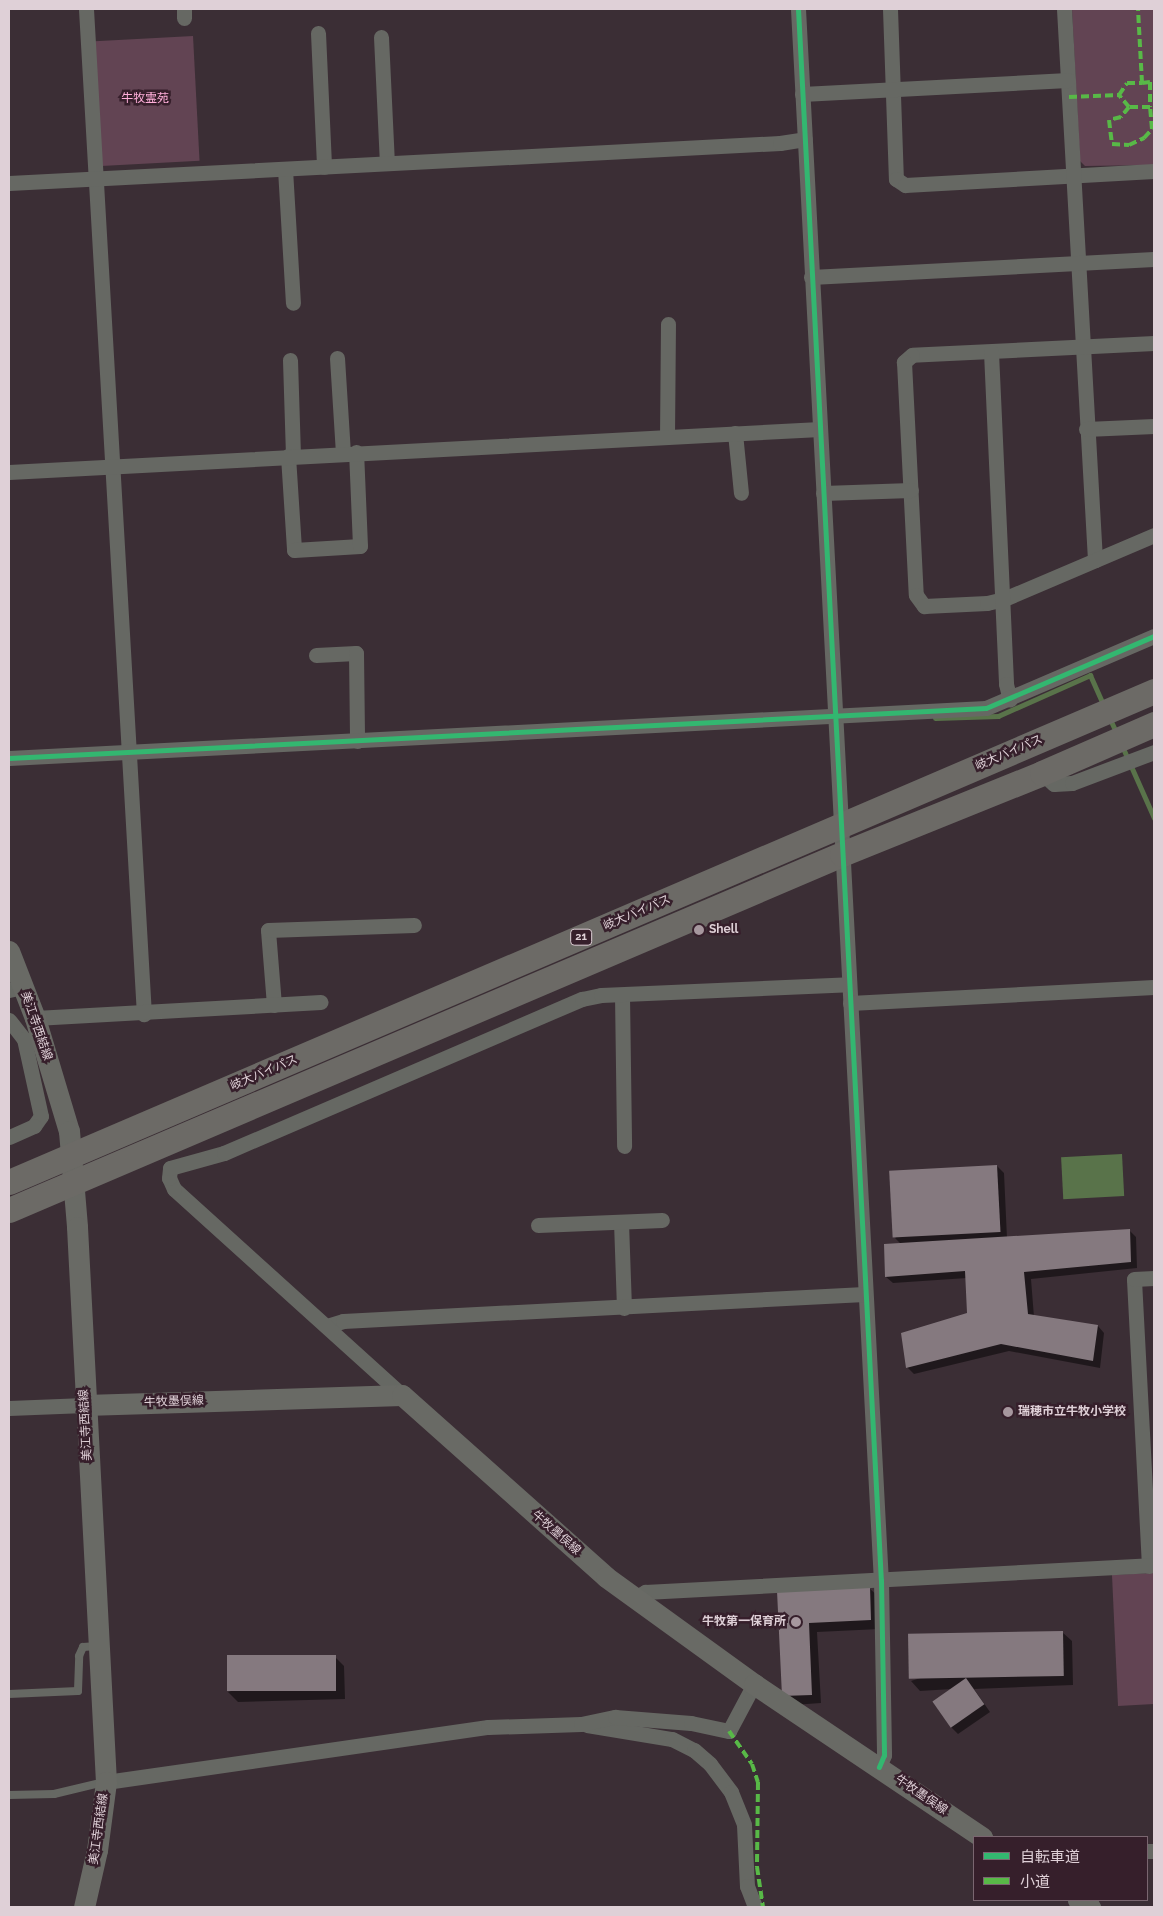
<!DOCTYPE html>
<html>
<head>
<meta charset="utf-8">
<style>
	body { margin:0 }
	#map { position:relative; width:1163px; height:1916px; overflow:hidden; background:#3b2e35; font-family:Raleway,"Noto Sans JP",sans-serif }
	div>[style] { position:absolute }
	.green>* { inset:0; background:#624453; transform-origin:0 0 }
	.water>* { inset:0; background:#59734a; transform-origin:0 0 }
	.shadow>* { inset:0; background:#0007 }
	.stream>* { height:5px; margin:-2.5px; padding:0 2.5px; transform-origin:2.5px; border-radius:2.5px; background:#59734a }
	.building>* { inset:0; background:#85797f; transform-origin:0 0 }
	.service>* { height:8px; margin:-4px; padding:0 4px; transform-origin:4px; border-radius:4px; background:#666863 }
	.minor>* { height:15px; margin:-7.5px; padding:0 7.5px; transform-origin:7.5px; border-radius:7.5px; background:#666863 }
	.secondary>* { height:21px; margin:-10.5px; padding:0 10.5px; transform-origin:10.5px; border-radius:10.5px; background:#696a65 }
	.trunk>* { height:25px; margin:-12.5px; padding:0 12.5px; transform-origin:12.5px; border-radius:12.5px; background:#6c6a66 }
	.quiet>* { height:4px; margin-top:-2px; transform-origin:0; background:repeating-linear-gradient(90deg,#58b947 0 8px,transparent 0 12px) }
	.cycleway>* { height:5px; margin:-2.5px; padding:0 2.5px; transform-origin:2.5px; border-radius:2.5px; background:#33b770 }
	.dots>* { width:14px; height:14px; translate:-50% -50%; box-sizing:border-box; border:2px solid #361f2b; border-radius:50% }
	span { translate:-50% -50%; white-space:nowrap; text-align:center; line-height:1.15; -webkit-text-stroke:5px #361f2b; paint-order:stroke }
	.shield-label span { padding:1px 4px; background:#361f2b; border:1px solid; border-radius:4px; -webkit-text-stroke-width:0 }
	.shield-label { font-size:11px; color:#dfd0d7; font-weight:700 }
	.park-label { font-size:12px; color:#feaed9 }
	.street-label { font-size:12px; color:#dfd0d7 }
	.poi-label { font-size:12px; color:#dfd0d7; font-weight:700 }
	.left { translate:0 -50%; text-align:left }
	.right { translate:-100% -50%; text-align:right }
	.frame { position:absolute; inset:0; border:10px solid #dfd0d7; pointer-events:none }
	.legend { position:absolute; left:973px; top:1836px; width:175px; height:65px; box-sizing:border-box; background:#361f2b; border:1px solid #7a6670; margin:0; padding:6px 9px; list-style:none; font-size:15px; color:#dfd0d7 }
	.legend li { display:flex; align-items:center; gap:10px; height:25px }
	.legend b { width:25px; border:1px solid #7a6670 }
</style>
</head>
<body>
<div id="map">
	<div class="green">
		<i style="clip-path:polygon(1072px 9px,1154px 9px,1154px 165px,1085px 166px,1080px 161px)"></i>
		<i style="left:193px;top:36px;width:125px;height:103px;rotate:87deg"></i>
		<i style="clip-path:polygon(1154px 1573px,1154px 1704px,1118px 1706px,1112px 1575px)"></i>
	</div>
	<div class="water">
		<i style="left:1122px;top:1154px;width:42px;height:61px;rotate:87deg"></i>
	</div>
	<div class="shadow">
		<i style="clip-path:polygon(997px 1166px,1004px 1173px,1007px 1238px,1129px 1230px,1136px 1237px,1137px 1268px,1031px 1279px,1034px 1317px,1098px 1326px,1104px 1333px,1100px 1368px,1009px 1351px,914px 1374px,907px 1367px,969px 1314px,967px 1278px,893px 1283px,886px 1277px,901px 1244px,895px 1238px)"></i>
		<i style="clip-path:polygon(869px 1588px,879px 1597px,880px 1629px,817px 1632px,821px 1703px,793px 1705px,784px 1695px,779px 1592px)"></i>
		<i style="clip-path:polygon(1062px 1632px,1072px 1641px,1073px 1685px,974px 1689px,990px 1712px,958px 1734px,951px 1727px,952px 1689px,920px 1691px,911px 1681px)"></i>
		<i style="clip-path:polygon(335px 1657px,344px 1666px,345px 1699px,238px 1702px,228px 1692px)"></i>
	</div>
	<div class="stream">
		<i style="left:1109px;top:717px;width:19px;rotate:65deg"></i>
		<i style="left:935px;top:718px;width:63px;rotate:-1.8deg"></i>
		<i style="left:998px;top:716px;width:101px;rotate:-24deg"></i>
		<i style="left:1090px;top:675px;width:32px;rotate:66deg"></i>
		<i style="left:1122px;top:746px;width:79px;rotate:66deg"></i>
	</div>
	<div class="building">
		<i style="left:997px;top:1165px;width:67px;height:108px;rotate:87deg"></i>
		<i style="clip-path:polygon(1130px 1229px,1131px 1262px,1024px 1272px,1028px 1314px,1098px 1325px,1093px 1361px,1001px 1344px,906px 1368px,901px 1333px,967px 1313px,965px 1271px,885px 1277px,884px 1244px)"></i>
		<i style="clip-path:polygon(870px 1586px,871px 1620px,809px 1623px,812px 1695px,782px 1696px,777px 1591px)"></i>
		<i style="left:1063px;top:1631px;width:45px;height:155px;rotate:89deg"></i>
		<i style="left:336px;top:1655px;width:36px;height:109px;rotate:90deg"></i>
		<i style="left:966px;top:1678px;width:32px;height:41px;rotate:55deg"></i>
	</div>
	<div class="service">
		<i style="left:9px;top:1694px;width:69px;rotate:-2.5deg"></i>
		<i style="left:78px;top:1691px;width:35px;rotate:-88deg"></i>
		<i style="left:79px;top:1656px;width:10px;rotate:-66deg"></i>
		<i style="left:83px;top:1647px;width:14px;rotate:-4deg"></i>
		<i style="left:9px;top:1795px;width:45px;rotate:-1.3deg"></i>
		<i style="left:54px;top:1794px;width:51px;rotate:-13.5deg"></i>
	</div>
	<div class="minor">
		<i style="left:86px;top:9px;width:1007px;rotate:86.7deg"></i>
		<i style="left:184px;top:9px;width:9px;rotate:90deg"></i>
		<i style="left:798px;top:9px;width:1573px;rotate:86.98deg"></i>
		<i style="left:881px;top:1580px;width:175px;rotate:89deg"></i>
		<i style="left:884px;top:1755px;width:13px;rotate:113deg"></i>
		<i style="left:890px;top:9px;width:170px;rotate:88deg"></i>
		<i style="left:896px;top:179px;width:11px;rotate:34deg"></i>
		<i style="left:905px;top:185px;width:249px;rotate:-3.2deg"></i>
		<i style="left:1064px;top:9px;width:552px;rotate:86.78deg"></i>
		<i style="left:318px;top:33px;width:134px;rotate:87.4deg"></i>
		<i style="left:381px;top:37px;width:126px;rotate:87.3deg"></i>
		<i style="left:802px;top:94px;width:266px;rotate:-3deg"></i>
		<i style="left:285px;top:169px;width:134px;rotate:86.6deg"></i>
		<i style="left:9px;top:183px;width:772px;rotate:-2.97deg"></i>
		<i style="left:780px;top:143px;width:25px;rotate:-9deg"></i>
		<i style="left:811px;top:277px;width:343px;rotate:-3deg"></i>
		<i style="left:1154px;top:343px;width:242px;rotate:177.2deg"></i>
		<i style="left:912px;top:355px;width:11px;rotate:139deg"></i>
		<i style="left:904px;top:362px;width:233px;rotate:87.1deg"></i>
		<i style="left:916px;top:595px;width:14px;rotate:54deg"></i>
		<i style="left:924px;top:606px;width:63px;rotate:-2.7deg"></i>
		<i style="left:987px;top:603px;width:17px;rotate:-13deg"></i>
		<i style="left:1004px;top:599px;width:163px;rotate:-23.1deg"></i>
		<i style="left:991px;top:352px;width:332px;rotate:87.4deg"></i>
		<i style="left:1006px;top:684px;width:16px;rotate:76deg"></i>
		<i style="left:337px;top:358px;width:95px;rotate:86.4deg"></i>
		<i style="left:290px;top:360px;width:96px;rotate:88.2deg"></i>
		<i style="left:1086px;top:429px;width:68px;rotate:-2.5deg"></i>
		<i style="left:735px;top:433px;width:60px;rotate:84.3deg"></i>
		<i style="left:667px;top:437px;width:113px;rotate:-89.5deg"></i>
		<i style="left:288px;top:456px;width:94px;rotate:86.3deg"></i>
		<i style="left:294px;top:550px;width:66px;rotate:-3.5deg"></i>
		<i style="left:360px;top:546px;width:94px;rotate:-92.4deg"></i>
		<i style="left:9px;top:472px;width:812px;rotate:-3.04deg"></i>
		<i style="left:823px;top:493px;width:88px;rotate:-2deg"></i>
		<i style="left:316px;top:655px;width:40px;rotate:-2.9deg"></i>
		<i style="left:356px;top:653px;width:88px;rotate:89.3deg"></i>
		<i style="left:9px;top:758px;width:978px;rotate:-2.93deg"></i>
		<i style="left:986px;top:708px;width:183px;rotate:-23.2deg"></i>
		<i style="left:1042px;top:773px;width:16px;rotate:43deg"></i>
		<i style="left:1054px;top:784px;width:18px;rotate:-3deg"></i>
		<i style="left:1072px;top:783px;width:88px;rotate:-20.7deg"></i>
		<i style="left:9px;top:990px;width:13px;rotate:-13deg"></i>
		<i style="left:622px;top:995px;width:151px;rotate:89.2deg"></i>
		<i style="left:850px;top:1003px;width:304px;rotate:-3deg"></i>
		<i style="left:274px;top:1005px;width:75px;rotate:-94.6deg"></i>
		<i style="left:268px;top:930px;width:146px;rotate:-2deg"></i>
		<i style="left:35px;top:1018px;width:286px;rotate:-3.2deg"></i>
		<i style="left:9px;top:1020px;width:24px;rotate:52deg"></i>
		<i style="left:24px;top:1039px;width:79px;rotate:77.6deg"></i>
		<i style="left:41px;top:1116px;width:12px;rotate:125deg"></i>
		<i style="left:34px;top:1126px;width:27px;rotate:156deg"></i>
		<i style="left:621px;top:1222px;width:86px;rotate:88deg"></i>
		<i style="left:538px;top:1225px;width:124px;rotate:-2.3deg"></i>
		<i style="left:327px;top:1326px;width:17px;rotate:-17deg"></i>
		<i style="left:343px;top:1321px;width:522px;rotate:-2.97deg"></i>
		<i style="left:402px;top:1395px;width:307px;rotate:-137.9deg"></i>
		<i style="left:174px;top:1189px;width:12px;rotate:-114deg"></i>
		<i style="left:169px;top:1178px;width:10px;rotate:-84deg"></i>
		<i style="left:170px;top:1168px;width:56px;rotate:-15.5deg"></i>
		<i style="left:224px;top:1153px;width:390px;rotate:-23.3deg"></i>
		<i style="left:582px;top:999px;width:19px;rotate:-12deg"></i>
		<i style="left:601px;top:995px;width:248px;rotate:-2.5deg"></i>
		<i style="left:9px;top:1408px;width:76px;rotate:-2.3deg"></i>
		<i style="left:1149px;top:1566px;width:287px;rotate:-93deg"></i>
		<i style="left:1134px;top:1279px;width:20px;rotate:-3deg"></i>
		<i style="left:635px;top:1598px;width:12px;rotate:-31deg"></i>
		<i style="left:645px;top:1592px;width:510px;rotate:-3.04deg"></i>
		<i style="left:587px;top:1725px;width:86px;rotate:9.4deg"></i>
		<i style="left:672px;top:1739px;width:25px;rotate:27deg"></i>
		<i style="left:694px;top:1750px;width:21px;rotate:41deg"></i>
		<i style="left:710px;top:1764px;width:35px;rotate:53deg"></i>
		<i style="left:731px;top:1792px;width:35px;rotate:68deg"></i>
		<i style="left:744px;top:1825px;width:61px;rotate:87.2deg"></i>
		<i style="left:747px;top:1886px;width:22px;rotate:69deg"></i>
		<i style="left:106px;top:1782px;width:386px;rotate:-8.2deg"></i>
		<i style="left:488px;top:1727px;width:93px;rotate:-1.8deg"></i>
		<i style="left:581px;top:1724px;width:35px;rotate:-12deg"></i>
		<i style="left:615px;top:1717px;width:76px;rotate:4.5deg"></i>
		<i style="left:691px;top:1723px;width:39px;rotate:12deg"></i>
		<i style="left:729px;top:1731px;width:53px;rotate:-62deg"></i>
		<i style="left:1147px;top:1851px;width:7px"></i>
	</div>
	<div class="secondary">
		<i style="left:9px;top:951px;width:72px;rotate:68.8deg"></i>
		<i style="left:35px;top:1018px;width:118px;rotate:73.3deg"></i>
		<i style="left:69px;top:1131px;width:96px;rotate:85.2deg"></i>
		<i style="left:77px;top:1227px;width:556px;rotate:87.01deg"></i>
		<i style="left:106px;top:1782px;width:69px;rotate:97.5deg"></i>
		<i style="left:97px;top:1850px;width:58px;rotate:102.8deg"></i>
		<i style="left:85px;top:1405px;width:317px;rotate:-1.8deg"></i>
		<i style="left:402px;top:1395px;width:273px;rotate:41.7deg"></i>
		<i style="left:606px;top:1577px;width:183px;rotate:35.9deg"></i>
		<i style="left:754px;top:1684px;width:275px;rotate:33.9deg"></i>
		<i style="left:1078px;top:1900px;width:14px;rotate:30deg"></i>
	</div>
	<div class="trunk">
		<i style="left:9px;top:1182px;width:1246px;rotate:-23.21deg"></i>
		<i style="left:9px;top:1210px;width:906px;rotate:-23.14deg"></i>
		<i style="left:842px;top:854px;width:216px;rotate:-22deg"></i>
		<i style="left:1042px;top:773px;width:122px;rotate:-23.6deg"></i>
	</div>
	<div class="quiet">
		<i style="left:1142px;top:83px;width:8px;rotate:-7deg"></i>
		<i style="left:1150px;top:82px;width:25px;rotate:90deg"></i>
		<i style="left:1069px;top:97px;width:50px;rotate:-2.3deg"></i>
		<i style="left:1129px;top:107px;width:13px;rotate:129deg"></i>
		<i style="left:1121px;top:117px;width:12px;rotate:166deg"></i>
		<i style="left:1109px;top:120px;width:24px;rotate:83deg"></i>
		<i style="left:1112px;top:144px;width:17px;rotate:3deg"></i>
		<i style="left:1129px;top:145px;width:17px;rotate:-25deg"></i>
		<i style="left:1144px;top:138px;width:12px;rotate:-48deg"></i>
		<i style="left:1152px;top:129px;width:22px;rotate:-95deg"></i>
		<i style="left:1150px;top:107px;width:21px;rotate:180deg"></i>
		<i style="left:1129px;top:107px;width:16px;rotate:-130deg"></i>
		<i style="left:1119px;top:95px;width:14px;rotate:-56deg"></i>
		<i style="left:1127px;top:83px;width:15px"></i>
		<i style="left:1142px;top:83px;width:74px;rotate:-93.1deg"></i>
		<i style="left:729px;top:1731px;width:40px;rotate:55.1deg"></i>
		<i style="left:752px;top:1764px;width:19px;rotate:72deg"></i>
		<i style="left:758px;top:1782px;width:85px;rotate:90.7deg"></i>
		<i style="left:757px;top:1867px;width:40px;rotate:81.5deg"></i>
	</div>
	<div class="cycleway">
		<i style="left:798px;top:9px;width:1573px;rotate:86.98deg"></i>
		<i style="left:881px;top:1580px;width:175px;rotate:89deg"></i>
		<i style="left:884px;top:1755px;width:13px;rotate:113deg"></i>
		<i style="left:9px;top:758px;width:978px;rotate:-2.93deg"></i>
		<i style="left:986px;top:708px;width:183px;rotate:-23.2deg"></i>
	</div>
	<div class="dots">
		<i style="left:699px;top:930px;background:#a6979e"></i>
		<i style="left:1008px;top:1412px;background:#a6979e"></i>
		<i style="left:796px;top:1622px;background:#a6979e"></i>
	</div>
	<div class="shield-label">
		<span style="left:581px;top:937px">21</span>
	</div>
	<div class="park-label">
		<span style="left:145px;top:99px">牛牧霊苑</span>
	</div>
	<div class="street-label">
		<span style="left:1009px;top:753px;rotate:-23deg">岐大バイパス</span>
		<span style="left:637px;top:913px;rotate:-23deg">岐大バイパス</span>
		<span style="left:36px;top:1026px;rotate:71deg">美江寺西結線</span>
		<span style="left:264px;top:1073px;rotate:-23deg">岐大バイパス</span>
		<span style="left:174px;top:1402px;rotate:-2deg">牛牧墨俣線</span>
		<span style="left:86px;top:1425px;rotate:-93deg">美江寺西結線</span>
		<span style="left:556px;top:1533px;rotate:41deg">牛牧墨俣線</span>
		<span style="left:921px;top:1795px;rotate:34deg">牛牧墨俣線</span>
		<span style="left:99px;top:1829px;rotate:-82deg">美江寺西結線</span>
	</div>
	<div class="poi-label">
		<span class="left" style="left:709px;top:930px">Shell</span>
		<span class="left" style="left:1018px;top:1412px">瑞穂市立牛牧小学校</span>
		<span class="right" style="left:786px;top:1622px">牛牧第一保育所</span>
	</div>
	<div class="frame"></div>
	<ul class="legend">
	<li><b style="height:6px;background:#33b770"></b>自転車道</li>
	<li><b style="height:6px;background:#58b947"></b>小道</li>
	</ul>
</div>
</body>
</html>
